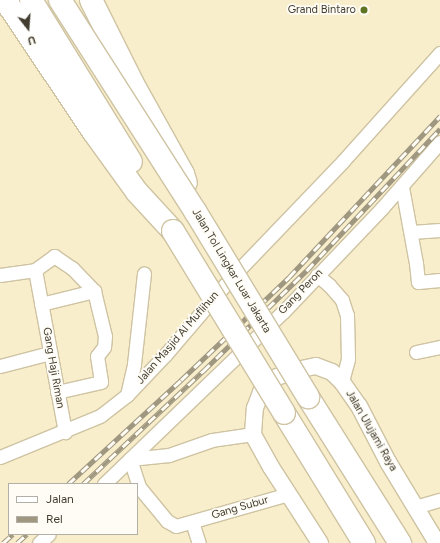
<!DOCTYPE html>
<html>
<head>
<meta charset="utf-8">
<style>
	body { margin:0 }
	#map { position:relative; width:440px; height:543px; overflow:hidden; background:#f9eecc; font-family:Figtree,sans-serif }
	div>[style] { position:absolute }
	.roads { filter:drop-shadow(1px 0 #cec3a2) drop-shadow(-1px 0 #cec3a2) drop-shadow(0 1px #cec3a2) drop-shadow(0 -1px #cec3a2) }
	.minor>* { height:13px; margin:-6.5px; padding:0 6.5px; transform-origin:6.5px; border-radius:6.5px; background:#fff }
	.tertiary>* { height:16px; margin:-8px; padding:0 8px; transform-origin:8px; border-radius:8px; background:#fff }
	.motorway>* { height:22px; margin:-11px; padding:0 11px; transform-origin:11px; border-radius:11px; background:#fff }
	.rail>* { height:4.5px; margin-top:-2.25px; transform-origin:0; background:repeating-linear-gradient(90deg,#fefcf5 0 9px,#9f977f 0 18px); box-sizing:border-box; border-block:1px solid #9f977f }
	.bridges { filter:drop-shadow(1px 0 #cec3a2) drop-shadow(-1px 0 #cec3a2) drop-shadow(0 1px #cec3a2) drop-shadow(0 -1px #cec3a2) }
	.motorway-bridge>* { height:22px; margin:-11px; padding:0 11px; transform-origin:11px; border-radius:11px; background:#fff }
	.dots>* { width:11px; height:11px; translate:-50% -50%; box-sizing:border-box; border:2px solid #fefcf5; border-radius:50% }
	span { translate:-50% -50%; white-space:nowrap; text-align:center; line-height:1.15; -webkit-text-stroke:3.5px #fefcf5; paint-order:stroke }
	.poi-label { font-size:11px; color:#413c2f }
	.right { translate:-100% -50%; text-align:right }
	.street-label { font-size:11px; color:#413c2f }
	.legend { position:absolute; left:8px; top:483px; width:130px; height:52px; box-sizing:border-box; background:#fefcf5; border:1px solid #b2afa6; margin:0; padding:5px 7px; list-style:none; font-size:12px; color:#413c2f }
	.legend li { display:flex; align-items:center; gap:8px; height:20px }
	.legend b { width:20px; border:1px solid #b2afa6 }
	.north { position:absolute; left:8px; top:8px; width:40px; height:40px; -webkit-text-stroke:3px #fefcf5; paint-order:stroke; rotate:163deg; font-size:11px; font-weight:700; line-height:16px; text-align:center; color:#413c2f }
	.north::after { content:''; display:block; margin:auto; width:14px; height:18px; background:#413c2f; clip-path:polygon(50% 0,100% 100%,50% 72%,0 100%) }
</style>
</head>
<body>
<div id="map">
	<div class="roads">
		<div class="minor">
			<i style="left:402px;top:187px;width:77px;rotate:79.6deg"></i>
			<i style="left:416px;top:263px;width:19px;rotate:84deg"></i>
			<i style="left:418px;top:282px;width:22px;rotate:-5deg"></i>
			<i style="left:411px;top:232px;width:29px;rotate:-4deg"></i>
			<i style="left:35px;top:270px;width:24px;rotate:-36deg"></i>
			<i style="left:54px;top:256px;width:22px;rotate:34deg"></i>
			<i style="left:72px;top:268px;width:32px;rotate:46deg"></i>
			<i style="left:94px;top:291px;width:46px;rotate:76.3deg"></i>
			<i style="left:105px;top:336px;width:11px;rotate:95deg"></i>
			<i style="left:104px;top:347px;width:11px;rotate:128deg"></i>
			<i style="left:97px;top:356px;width:26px;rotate:81deg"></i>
			<i style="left:101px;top:382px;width:45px;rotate:167.2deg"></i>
			<i style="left:0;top:275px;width:35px;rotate:-8deg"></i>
			<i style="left:35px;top:270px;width:165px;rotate:79.5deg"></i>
			<i style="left:317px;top:275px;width:16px;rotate:40deg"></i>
			<i style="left:329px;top:285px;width:20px;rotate:49deg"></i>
			<i style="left:342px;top:300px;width:16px;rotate:72deg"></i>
			<i style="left:347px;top:315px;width:44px;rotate:88.7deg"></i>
			<i style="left:348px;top:359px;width:24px;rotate:105deg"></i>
			<i style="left:41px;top:304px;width:55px;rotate:-13.8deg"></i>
			<i style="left:416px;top:352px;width:25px;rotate:-12deg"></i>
			<i style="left:0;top:366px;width:52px;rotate:-14.6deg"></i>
			<i style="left:127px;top:395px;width:32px;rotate:-77deg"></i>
			<i style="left:134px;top:364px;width:91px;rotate:-83.7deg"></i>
			<i style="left:253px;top:434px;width:41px;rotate:171.7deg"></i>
			<i style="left:212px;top:440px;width:46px;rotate:160.8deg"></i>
			<i style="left:169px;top:455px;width:39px;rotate:174deg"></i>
			<i style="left:130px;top:459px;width:29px;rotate:72deg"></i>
			<i style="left:139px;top:487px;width:44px;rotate:50.5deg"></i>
			<i style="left:167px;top:521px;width:10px;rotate:29deg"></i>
			<i style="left:176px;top:526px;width:116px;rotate:-15.9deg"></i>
			<i style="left:0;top:457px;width:108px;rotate:-22.3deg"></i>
			<i style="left:100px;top:416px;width:34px;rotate:-38deg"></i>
			<i style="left:127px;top:395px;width:55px;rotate:-46.5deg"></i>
			<i style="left:165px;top:355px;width:99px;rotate:-49.5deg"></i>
			<i style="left:229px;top:280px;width:165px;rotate:-46.2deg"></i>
			<i style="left:343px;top:161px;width:145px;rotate:-48.1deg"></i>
			<i style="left:104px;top:484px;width:248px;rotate:-43.9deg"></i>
			<i style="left:283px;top:312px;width:144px;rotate:-46.4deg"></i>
			<i style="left:382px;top:208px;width:88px;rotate:-48.7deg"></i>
			<i style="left:415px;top:507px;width:26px;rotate:-16deg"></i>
			<i style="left:192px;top:522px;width:22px;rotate:72deg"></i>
			<i style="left:39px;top:543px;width:13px;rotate:-42deg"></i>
		</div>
		<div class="tertiary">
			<i style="left:320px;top:543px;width:90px;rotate:-122.8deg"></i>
			<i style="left:271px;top:467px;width:38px;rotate:-119deg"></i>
			<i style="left:253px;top:434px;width:26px;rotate:-86deg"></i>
			<i style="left:255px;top:408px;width:17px;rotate:-69deg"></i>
			<i style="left:261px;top:392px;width:19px;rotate:-47deg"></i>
			<i style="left:274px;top:378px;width:24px;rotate:-19deg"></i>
			<i style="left:297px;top:370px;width:19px;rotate:-12deg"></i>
			<i style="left:316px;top:366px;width:17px;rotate:21deg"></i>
			<i style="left:332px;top:372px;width:14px;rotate:45deg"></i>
			<i style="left:342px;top:382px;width:29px;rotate:55deg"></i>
			<i style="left:359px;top:406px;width:63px;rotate:62.6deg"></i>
			<i style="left:388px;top:462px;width:95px;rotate:58.8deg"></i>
		</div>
		<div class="motorway">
			<i style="left:5px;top:0;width:158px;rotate:56.1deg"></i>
			<i style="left:93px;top:131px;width:75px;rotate:54.2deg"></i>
			<i style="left:137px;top:192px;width:53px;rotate:47.3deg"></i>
			<i style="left:31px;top:0;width:190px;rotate:58.3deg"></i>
			<i style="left:91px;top:0;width:94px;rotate:63.4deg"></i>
			<i style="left:133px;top:84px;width:103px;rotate:60.9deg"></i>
			<i style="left:183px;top:174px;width:9px;rotate:72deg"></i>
			<i style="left:308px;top:397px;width:173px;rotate:57.8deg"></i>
			<i style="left:284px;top:413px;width:153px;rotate:58.4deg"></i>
		</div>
	</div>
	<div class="rail">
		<i style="left:68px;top:484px;width:154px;rotate:-42.6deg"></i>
		<i style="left:181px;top:380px;width:149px;rotate:-43.6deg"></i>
		<i style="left:289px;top:277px;width:221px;rotate:-46.8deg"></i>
		<i style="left:83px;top:484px;width:165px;rotate:-43.3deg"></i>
		<i style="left:203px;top:371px;width:145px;rotate:-44.2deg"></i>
		<i style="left:307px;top:270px;width:194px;rotate:-46.7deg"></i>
		<i style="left:3px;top:543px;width:13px;rotate:-42deg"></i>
		<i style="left:17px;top:543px;width:13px;rotate:-42deg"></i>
	</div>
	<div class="bridges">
		<div class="motorway-bridge">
			<i style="left:60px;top:0;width:250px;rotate:57.4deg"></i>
			<i style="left:195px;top:211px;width:218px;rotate:58.7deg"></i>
			<i style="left:173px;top:231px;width:213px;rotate:58.6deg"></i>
		</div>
	</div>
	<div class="dots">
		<i style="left:364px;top:10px;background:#5f7423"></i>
	</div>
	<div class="poi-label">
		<span class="right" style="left:356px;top:10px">Grand Bintaro</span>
	</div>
	<div class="street-label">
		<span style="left:231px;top:271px;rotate:59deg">Jalan Tol Lingkar Luar Jakarta</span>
		<span style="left:301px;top:292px;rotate:-46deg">Gang Peron</span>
		<span style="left:178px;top:338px;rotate:-49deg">Jalan Masjid Al Muflihun</span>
		<span style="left:53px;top:368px;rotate:80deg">Gang Haji Riman</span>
		<span style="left:371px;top:431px;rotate:60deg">Jalan Ulujami Raya</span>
		<span style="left:240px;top:508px;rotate:-16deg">Gang Subur</span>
	</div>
	<ul class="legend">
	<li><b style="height:5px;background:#fff"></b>Jalan</li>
	<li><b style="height:5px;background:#9f977f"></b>Rel</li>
	</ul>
	<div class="north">U</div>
</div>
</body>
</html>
